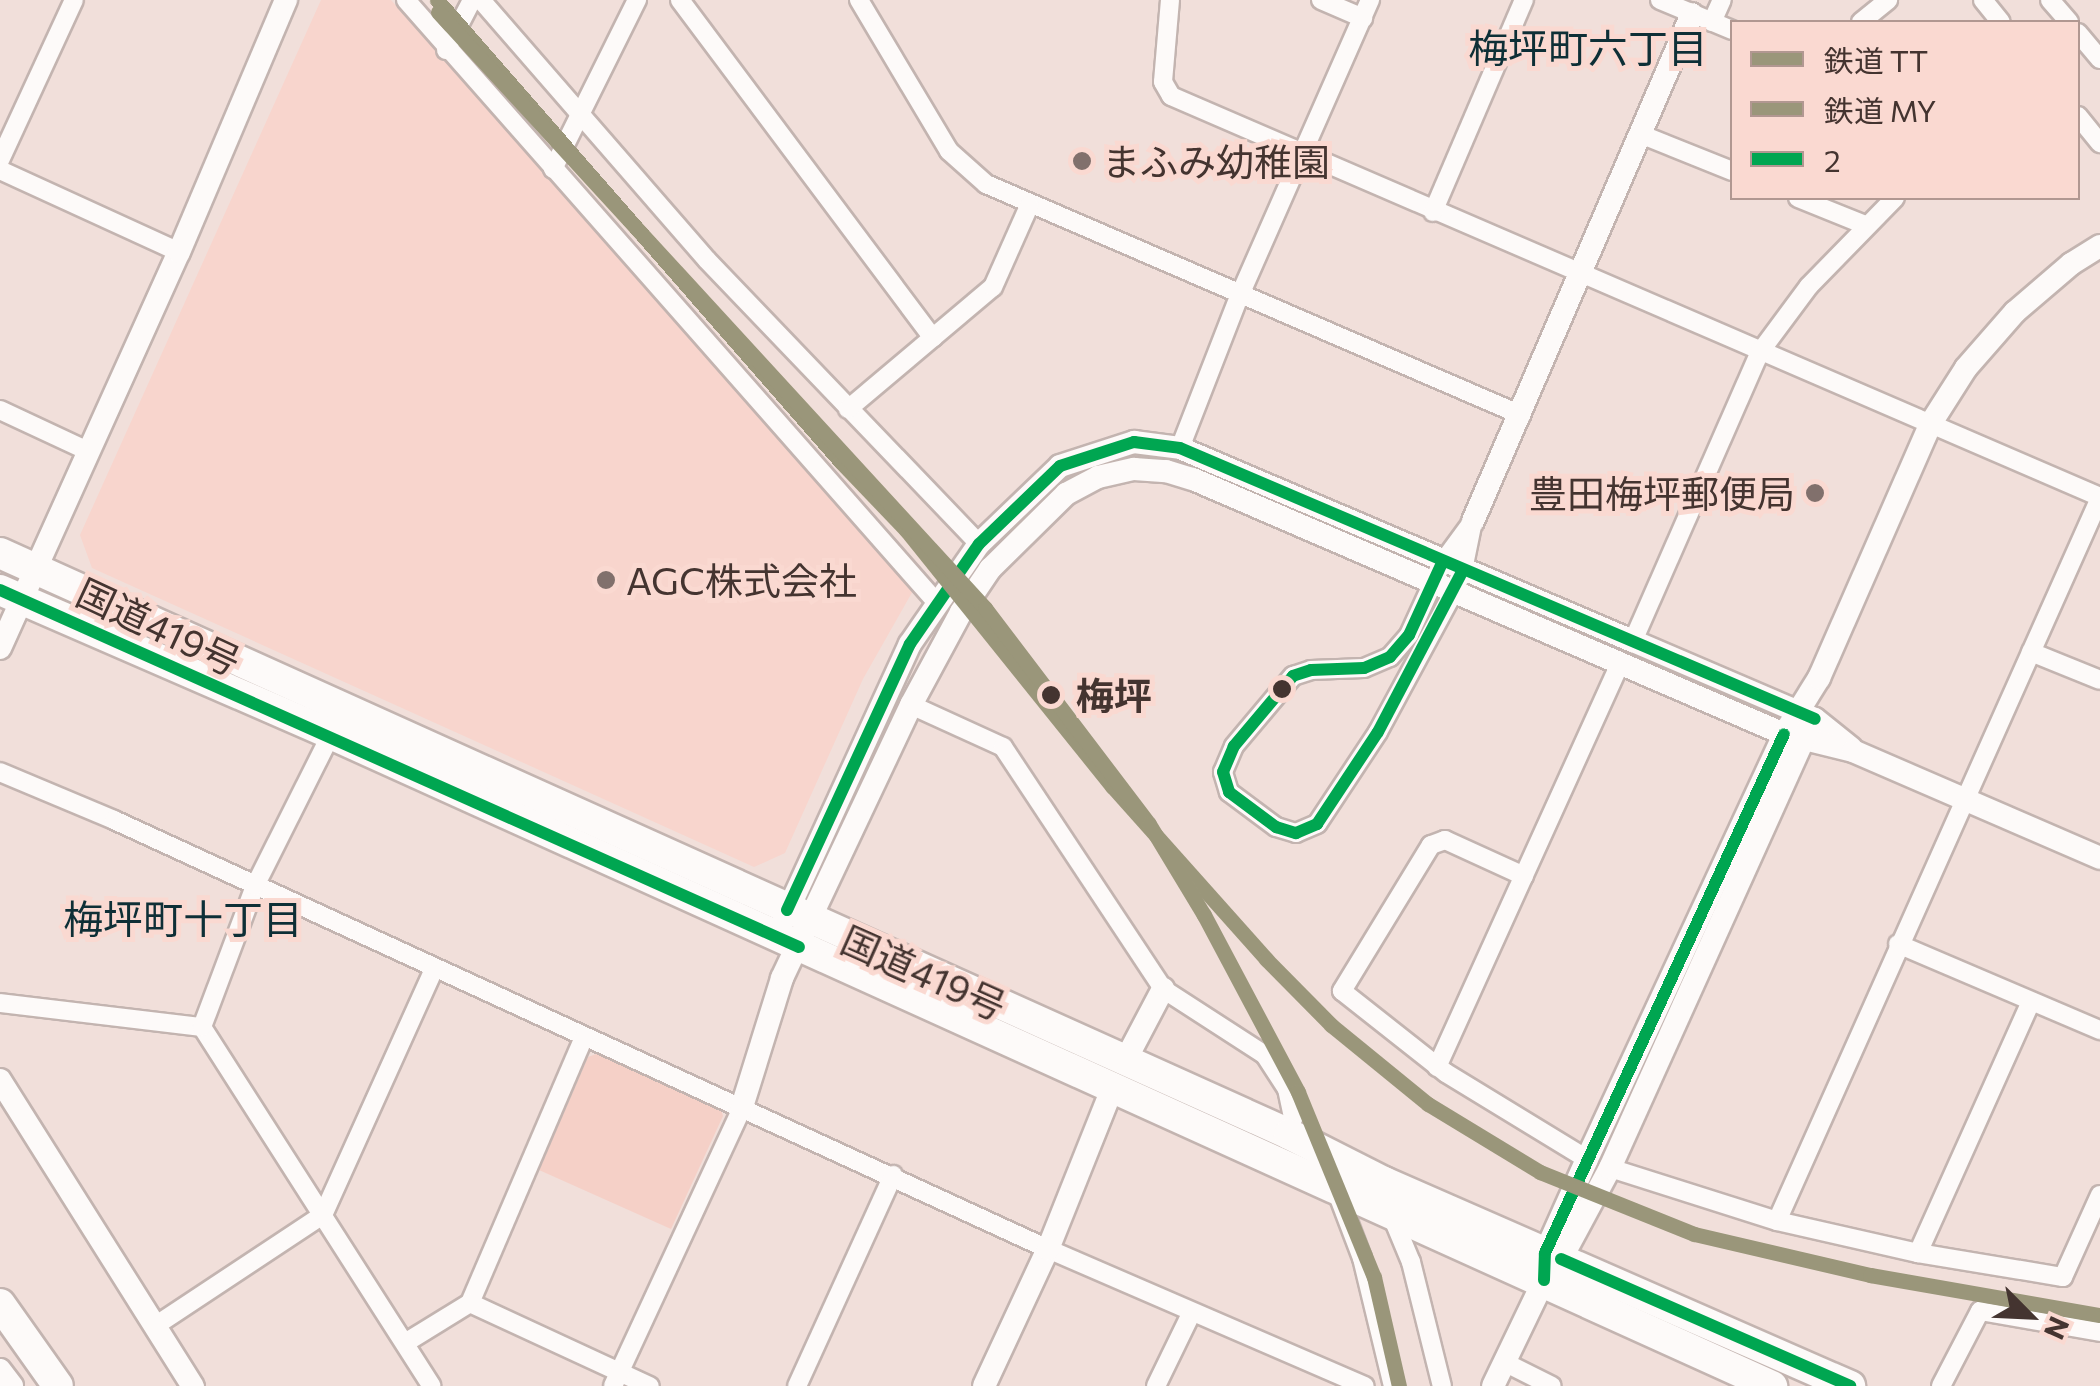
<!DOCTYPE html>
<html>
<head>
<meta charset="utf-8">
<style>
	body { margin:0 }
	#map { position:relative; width:2100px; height:1386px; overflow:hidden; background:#f1dfda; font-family:Commissioner,"Noto Sans JP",sans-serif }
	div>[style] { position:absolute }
	.built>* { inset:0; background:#f8d5cd }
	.green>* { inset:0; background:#f5d0c7 }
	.roads { filter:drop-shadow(2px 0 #c3b4b0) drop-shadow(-2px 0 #c3b4b0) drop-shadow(0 2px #c3b4b0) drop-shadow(0 -2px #c3b4b0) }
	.minor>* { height:18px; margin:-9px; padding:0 9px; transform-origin:9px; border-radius:9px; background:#fdfaf9 }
	.tertiary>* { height:22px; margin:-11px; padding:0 11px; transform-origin:11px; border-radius:11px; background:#fdfaf9 }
	.trunk>* { height:30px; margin:-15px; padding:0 15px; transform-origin:15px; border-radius:15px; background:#fdfaf9 }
	.bus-1>* { height:12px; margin:-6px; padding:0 6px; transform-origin:6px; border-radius:6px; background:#00a651 }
	.rail-1>* { height:15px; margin:-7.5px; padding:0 7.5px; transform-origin:7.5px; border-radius:7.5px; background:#9a967a }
	.rail-2>* { height:15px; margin:-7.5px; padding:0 7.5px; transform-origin:7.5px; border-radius:7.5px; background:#9a967a }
	.dots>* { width:28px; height:28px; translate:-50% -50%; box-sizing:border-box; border:5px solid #fad9d1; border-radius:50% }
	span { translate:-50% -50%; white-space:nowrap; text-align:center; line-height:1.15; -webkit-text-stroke:10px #fad9d1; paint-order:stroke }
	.poi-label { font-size:38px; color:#443430 }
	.left { translate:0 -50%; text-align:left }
	.right { translate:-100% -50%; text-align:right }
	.street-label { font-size:38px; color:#443430 }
	.stop-label { font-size:38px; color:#443430; font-weight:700 }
	.neighbourhood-label { font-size:40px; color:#0e2f36 }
	.legend { position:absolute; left:1730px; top:20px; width:350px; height:180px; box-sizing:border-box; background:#fad9d1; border:2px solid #b19791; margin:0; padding:12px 18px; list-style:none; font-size:30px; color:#443430 }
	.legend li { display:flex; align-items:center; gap:20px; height:50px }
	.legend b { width:50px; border:2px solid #b19791 }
	.north { position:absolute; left:1980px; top:1266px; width:100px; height:100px; -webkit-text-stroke:8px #fad9d1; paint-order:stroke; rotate:114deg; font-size:28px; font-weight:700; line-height:40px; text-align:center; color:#443430 }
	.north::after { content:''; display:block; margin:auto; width:35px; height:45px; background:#443430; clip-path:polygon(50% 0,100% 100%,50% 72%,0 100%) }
</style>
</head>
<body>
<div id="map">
	<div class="built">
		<i style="clip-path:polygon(321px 0,391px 0,914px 589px,863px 679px,785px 853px,754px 867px,92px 568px,80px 535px)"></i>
	</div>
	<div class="green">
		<i style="clip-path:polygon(599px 1053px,721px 1109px,723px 1116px,671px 1229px,539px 1170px,588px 1057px)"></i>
	</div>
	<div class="roads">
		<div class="minor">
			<i style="left:406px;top:0;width:803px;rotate:48.63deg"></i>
			<i style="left:481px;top:0;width:344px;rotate:49deg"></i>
			<i style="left:707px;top:260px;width:393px;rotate:46.2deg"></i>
			<i style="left:680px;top:0;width:422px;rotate:53.2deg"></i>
			<i style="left:859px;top:0;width:176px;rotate:59.2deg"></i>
			<i style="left:949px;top:151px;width:50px;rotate:41.7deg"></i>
			<i style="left:986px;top:184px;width:583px;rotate:23.35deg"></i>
			<i style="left:1170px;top:0;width:82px;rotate:94.9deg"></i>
			<i style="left:1163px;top:82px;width:16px;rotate:60deg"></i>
			<i style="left:1171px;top:96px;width:1012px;rotate:23.35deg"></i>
			<i style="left:1321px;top:0;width:46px;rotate:23.2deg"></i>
			<i style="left:1660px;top:0;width:78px;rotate:22.6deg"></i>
			<i style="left:1983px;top:0;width:28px;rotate:51deg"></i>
			<i style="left:2050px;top:0;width:29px;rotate:49deg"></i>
			<i style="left:1712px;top:22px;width:24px;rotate:-66deg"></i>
			<i style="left:1861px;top:22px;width:35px;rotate:-39deg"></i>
			<i style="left:2078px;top:33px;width:34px;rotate:50deg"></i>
			<i style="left:446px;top:50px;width:56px;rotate:-62.5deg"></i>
			<i style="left:2078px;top:116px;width:35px;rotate:51deg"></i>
			<i style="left:1640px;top:134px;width:99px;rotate:21.9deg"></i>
			<i style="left:0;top:160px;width:176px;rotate:-65.2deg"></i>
			<i style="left:553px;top:169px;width:189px;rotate:-63.6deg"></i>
			<i style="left:0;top:170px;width:197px;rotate:24.6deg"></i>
			<i style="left:1798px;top:198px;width:72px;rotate:21.9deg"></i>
			<i style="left:1433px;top:212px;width:231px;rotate:-66.8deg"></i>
			<i style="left:848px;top:409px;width:189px;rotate:-40.1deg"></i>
			<i style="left:993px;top:287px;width:89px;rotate:-66deg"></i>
			<i style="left:0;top:410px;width:99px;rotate:25deg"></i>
			<i style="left:1180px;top:448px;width:162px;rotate:-68.7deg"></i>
			<i style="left:1239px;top:297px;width:325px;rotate:-66.2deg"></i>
			<i style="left:1473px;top:521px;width:50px;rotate:101.5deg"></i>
			<i style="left:1463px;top:570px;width:27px;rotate:114deg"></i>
			<i style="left:1452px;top:595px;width:156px;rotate:118.4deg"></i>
			<i style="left:1378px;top:732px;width:110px;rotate:123.5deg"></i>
			<i style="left:1317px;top:824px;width:23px;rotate:157deg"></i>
			<i style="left:1296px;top:833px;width:21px;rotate:-163deg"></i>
			<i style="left:1276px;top:827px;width:59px;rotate:-143.3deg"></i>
			<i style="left:1229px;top:792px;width:21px;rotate:-107deg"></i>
			<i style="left:1223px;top:772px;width:28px;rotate:-67deg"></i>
			<i style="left:1234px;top:746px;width:92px;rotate:-49.9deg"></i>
			<i style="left:1293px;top:676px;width:19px;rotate:-18deg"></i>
			<i style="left:1311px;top:670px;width:53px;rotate:-2.2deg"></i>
			<i style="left:1364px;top:668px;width:28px;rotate:-23deg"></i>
			<i style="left:1390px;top:657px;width:29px;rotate:-49deg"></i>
			<i style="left:1409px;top:635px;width:79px;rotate:-65.4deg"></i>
			<i style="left:1442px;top:563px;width:52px;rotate:-53.6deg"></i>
			<i style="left:1633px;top:641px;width:316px;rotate:-66.3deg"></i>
			<i style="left:1760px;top:352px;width:82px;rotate:-53.4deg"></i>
			<i style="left:1809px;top:286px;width:123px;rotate:-45.7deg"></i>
			<i style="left:2031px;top:652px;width:74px;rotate:22.1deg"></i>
			<i style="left:911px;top:705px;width:101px;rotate:24.5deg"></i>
			<i style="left:1003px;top:747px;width:290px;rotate:56.5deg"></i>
			<i style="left:1163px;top:989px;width:121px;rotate:32.9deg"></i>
			<i style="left:1265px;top:1055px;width:40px;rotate:57.1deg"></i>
			<i style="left:1287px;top:1089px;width:30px;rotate:78deg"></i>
			<i style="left:1293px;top:1118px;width:16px;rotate:104deg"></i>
			<i style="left:0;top:772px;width:124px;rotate:22.8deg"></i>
			<i style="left:114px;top:820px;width:1028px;rotate:24.67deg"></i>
			<i style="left:1048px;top:1249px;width:345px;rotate:23.4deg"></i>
			<i style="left:1524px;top:876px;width:87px;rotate:-155.5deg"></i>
			<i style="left:1445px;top:840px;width:15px;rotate:160deg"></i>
			<i style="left:1431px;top:845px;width:171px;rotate:121.4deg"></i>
			<i style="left:1342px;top:991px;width:132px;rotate:38.3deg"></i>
			<i style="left:1446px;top:1073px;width:165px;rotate:31.4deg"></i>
			<i style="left:1898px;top:944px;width:220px;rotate:23.1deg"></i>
			<i style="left:0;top:1003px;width:203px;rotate:6.8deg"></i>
			<i style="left:202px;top:1027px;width:426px;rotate:57.4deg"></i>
			<i style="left:202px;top:1027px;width:151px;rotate:-69.4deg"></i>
			<i style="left:255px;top:886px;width:170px;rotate:-63.4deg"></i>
			<i style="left:584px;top:1037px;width:289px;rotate:113.2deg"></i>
			<i style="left:470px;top:1303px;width:198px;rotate:24.8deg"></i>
			<i style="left:1437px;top:1067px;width:445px;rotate:-65.6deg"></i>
			<i style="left:1610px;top:1168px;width:175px;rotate:17.6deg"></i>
			<i style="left:1777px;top:1221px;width:145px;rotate:12.8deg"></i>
			<i style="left:1918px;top:1253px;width:147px;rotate:9.4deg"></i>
			<i style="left:2063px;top:1277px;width:90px;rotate:-65.7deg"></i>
			<i style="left:1335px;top:1187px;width:76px;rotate:69.2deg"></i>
			<i style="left:1362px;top:1258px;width:132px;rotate:76.4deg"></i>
			<i style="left:1391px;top:1214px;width:52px;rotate:67.4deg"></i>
			<i style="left:1411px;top:1262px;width:128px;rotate:76deg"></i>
			<i style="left:1777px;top:1221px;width:792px;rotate:-65.93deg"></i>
			<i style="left:1918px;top:1253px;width:275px;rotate:-65.8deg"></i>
			<i style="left:155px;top:1326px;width:201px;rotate:-33.5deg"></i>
			<i style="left:323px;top:1215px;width:270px;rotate:-65.7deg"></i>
			<i style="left:405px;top:1343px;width:76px;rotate:-31.6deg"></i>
			<i style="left:1506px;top:1363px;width:51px;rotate:26.6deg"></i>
			<i style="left:613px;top:1386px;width:304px;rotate:-65.1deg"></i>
			<i style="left:797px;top:1386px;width:232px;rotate:-65.5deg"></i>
			<i style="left:1156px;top:1386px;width:82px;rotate:-64.1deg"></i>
			<i style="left:1941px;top:1386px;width:85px;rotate:-62.5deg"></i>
			<i style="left:1980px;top:1311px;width:122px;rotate:9.9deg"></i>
		</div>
		<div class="tertiary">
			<i style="left:1473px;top:521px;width:552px;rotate:-66.64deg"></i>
			<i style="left:0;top:648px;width:435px;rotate:-65.7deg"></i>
			<i style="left:179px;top:252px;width:274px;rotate:-67deg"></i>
			<i style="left:784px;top:919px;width:302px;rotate:-65.4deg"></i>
			<i style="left:910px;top:644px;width:121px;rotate:-55.4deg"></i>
			<i style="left:979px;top:544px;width:112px;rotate:-43.9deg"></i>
			<i style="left:1060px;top:466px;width:78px;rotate:-18deg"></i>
			<i style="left:1134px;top:442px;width:46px;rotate:7.4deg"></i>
			<i style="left:1180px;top:448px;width:492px;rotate:23.1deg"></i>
			<i style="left:1633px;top:641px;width:198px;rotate:23.2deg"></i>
			<i style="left:1815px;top:719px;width:46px;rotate:38.9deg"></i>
			<i style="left:1124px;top:1063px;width:84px;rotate:-62.2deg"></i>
			<i style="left:0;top:1080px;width:362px;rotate:57.8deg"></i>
			<i style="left:741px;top:1110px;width:138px;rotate:-72.7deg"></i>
			<i style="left:782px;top:978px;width:302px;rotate:-64.7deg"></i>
			<i style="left:911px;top:705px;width:106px;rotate:-61.7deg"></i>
			<i style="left:961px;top:612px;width:52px;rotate:-56deg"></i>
			<i style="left:990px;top:569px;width:107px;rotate:-44.6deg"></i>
			<i style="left:1066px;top:494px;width:36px;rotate:-28deg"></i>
			<i style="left:1098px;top:477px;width:37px;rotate:-13deg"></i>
			<i style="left:1134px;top:469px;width:32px;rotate:4deg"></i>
			<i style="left:1166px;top:471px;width:28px;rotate:17deg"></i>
			<i style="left:1193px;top:479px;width:644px;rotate:23.34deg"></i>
			<i style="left:1784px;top:734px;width:71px;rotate:13.8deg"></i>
			<i style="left:1853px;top:751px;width:269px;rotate:23.4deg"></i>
			<i style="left:1545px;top:1266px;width:13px;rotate:-90deg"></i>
			<i style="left:1545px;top:1253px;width:103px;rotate:-65.9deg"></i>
			<i style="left:1587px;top:1159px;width:468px;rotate:-65.1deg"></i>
			<i style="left:1784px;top:734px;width:66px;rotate:-58deg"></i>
			<i style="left:1819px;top:678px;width:279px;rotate:-66.3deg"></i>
			<i style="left:1931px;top:423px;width:65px;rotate:-57.5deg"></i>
			<i style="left:1966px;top:368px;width:74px;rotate:-48.8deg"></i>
			<i style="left:2015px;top:312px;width:74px;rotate:-40.6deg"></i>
			<i style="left:2071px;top:264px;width:34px;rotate:-32deg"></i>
			<i style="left:0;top:1370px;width:20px;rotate:53deg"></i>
			<i style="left:984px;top:1386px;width:151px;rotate:-65deg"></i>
			<i style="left:1048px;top:1249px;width:172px;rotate:-68.2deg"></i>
			<i style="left:1493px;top:1386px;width:118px;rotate:-64.3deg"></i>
			<i style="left:1544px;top:1280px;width:27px;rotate:-51deg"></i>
			<i style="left:1561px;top:1259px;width:103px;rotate:-61.7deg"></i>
			<i style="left:1610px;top:1168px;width:483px;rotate:-65.7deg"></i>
		</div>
		<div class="trunk">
			<i style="left:0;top:553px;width:1414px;rotate:24.26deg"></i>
			<i style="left:1289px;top:1134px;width:106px;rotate:26.8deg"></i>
			<i style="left:1384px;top:1182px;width:509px;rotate:23.64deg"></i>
			<i style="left:0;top:590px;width:361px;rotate:23.5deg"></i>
			<i style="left:331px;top:734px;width:1582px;rotate:24.35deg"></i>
			<i style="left:0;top:1304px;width:100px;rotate:54.7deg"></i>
		</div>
	</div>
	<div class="bus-1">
		<i style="left:1442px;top:563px;width:79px;rotate:114.6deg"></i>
		<i style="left:1409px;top:635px;width:29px;rotate:131deg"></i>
		<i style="left:1390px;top:657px;width:28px;rotate:157deg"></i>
		<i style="left:1364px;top:668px;width:53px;rotate:177.8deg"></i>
		<i style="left:1311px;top:670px;width:19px;rotate:162deg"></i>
		<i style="left:1293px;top:676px;width:92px;rotate:130.1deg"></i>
		<i style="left:1234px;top:746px;width:28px;rotate:113deg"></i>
		<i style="left:1223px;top:772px;width:21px;rotate:73deg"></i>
		<i style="left:1229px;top:792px;width:59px;rotate:36.7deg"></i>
		<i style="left:1276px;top:827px;width:21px;rotate:17deg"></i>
		<i style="left:1296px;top:833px;width:23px;rotate:-23deg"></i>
		<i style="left:1317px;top:824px;width:110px;rotate:-56.5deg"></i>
		<i style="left:1378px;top:732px;width:183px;rotate:-62.3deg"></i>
		<i style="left:0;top:590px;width:875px;rotate:24.08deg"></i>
		<i style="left:787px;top:910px;width:293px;rotate:-65.2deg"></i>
		<i style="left:910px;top:644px;width:121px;rotate:-55.4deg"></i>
		<i style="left:979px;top:544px;width:112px;rotate:-43.9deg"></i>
		<i style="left:1060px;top:466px;width:78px;rotate:-18deg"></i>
		<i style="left:1134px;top:442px;width:46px;rotate:7.4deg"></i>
		<i style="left:1180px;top:448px;width:690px;rotate:23.11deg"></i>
		<i style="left:1561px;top:1259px;width:316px;rotate:23.7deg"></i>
		<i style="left:1544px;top:1280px;width:27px;rotate:-88deg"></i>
		<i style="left:1545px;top:1253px;width:571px;rotate:-65.27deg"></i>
	</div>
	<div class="rail-1">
		<i style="left:437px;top:0;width:614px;rotate:48.83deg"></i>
		<i style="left:841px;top:462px;width:94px;rotate:46.3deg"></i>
		<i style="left:906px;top:530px;width:329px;rotate:51.2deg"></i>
		<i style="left:1112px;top:786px;width:232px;rotate:48.3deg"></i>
		<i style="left:1266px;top:959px;width:93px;rotate:45.4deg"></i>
		<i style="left:1331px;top:1025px;width:125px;rotate:39.2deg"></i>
		<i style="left:1428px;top:1104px;width:131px;rotate:31.3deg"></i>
		<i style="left:1540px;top:1172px;width:166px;rotate:21.9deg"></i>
		<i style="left:1694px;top:1234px;width:181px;rotate:13.1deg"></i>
		<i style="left:1870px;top:1275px;width:233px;rotate:9.9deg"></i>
	</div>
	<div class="rail-2">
		<i style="left:438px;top:12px;width:809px;rotate:47.45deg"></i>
		<i style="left:985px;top:608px;width:271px;rotate:52.8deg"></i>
		<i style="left:1149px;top:824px;width:106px;rotate:58.9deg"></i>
		<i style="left:1204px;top:915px;width:200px;rotate:62deg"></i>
		<i style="left:1298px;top:1092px;width:200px;rotate:67.7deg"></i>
		<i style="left:1374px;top:1277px;width:112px;rotate:77.1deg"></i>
	</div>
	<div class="dots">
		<i style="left:1082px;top:161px;background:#81706c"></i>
		<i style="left:1815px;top:493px;background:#81706c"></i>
		<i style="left:606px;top:580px;background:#81706c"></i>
		<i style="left:1282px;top:689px;background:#443430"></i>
		<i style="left:1051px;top:695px;background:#443430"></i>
	</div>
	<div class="poi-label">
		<span class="left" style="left:1102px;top:161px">まふみ幼稚園</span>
		<span class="right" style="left:1795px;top:493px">豊田梅坪郵便局</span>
		<span class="left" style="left:626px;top:580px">AGC株式会社</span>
	</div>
	<div class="street-label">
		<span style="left:159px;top:626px;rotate:25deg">国道419号</span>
		<span style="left:924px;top:972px;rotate:24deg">国道419号</span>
	</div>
	<div class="stop-label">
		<span class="left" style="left:1076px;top:695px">梅坪</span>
	</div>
	<div class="neighbourhood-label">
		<span style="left:1588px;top:47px">梅坪町六丁目</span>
		<span style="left:183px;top:918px">梅坪町十丁目</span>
	</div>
	<ul class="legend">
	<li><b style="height:12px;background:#9a967a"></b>鉄道 TT</li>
	<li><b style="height:12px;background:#9a967a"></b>鉄道 MY</li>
	<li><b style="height:12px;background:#00a651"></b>2</li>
	</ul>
	<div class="north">N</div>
</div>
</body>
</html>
